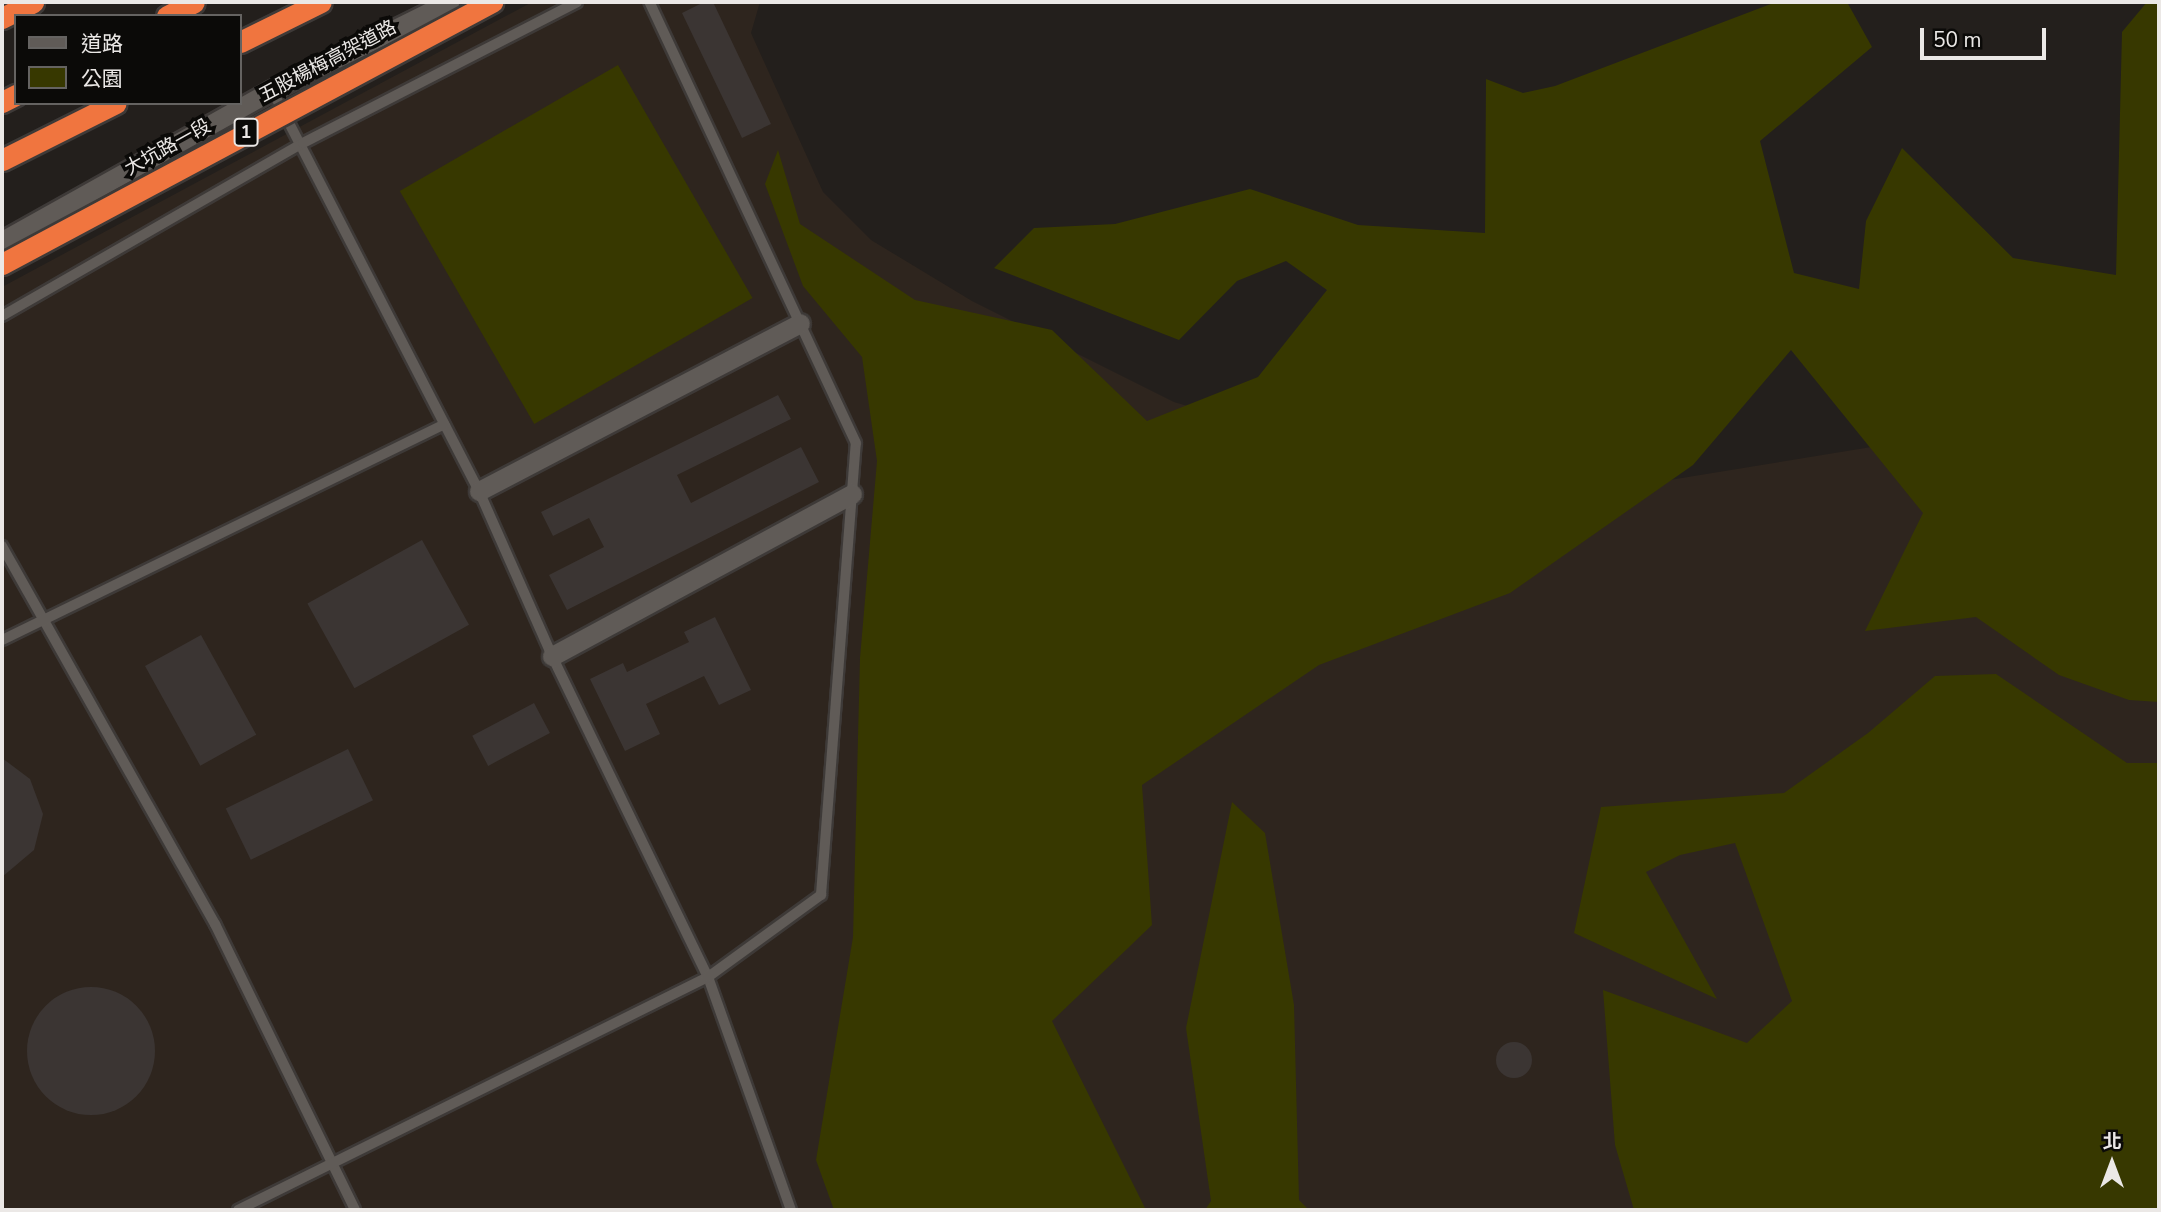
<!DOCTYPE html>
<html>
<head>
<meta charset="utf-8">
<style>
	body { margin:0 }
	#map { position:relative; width:2161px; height:1212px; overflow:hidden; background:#231f1c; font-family:"Nunito Sans","Noto Sans TC",sans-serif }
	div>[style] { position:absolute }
	.built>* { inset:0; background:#2e251e }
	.green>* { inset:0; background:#373800; transform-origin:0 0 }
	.building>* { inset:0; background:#3b3533; transform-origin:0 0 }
	.round { border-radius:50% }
	.roads { filter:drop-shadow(2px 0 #3e3a38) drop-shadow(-2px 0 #3e3a38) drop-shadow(0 2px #3e3a38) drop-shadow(0 -2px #3e3a38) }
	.service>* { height:10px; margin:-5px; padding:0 5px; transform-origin:5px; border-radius:5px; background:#605b57 }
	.minor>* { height:19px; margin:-9.5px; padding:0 9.5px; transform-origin:9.5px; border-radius:9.5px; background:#605b57 }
	.motorway>* { height:21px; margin:-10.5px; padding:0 10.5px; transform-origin:10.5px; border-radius:10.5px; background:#f0753f }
	.bridges { filter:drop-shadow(2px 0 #3e3a38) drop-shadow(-2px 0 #3e3a38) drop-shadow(0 2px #3e3a38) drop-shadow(0 -2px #3e3a38) }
	.motorway-bridge>* { height:21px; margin:-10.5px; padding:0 10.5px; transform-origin:10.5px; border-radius:10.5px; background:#f0753f }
	span { translate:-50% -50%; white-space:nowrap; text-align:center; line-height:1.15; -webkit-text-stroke:7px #0b0a08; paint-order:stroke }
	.shield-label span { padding:2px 5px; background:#0b0a08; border:2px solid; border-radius:5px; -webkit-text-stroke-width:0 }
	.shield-label { font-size:18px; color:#ebe8e6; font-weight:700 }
	.street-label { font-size:19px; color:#ebe8e6 }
	.frame { position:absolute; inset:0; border:4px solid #ebe8e6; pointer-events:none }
	.legend { position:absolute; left:14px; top:14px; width:228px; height:91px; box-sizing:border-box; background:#0b0a08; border:2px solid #656361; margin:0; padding:9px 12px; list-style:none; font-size:21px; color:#ebe8e6 }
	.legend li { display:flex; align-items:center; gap:14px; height:35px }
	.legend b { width:35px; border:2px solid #656361 }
	.north { position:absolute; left:2077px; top:1128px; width:70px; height:70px; -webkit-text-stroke:5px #0b0a08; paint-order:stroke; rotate:0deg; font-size:19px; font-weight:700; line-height:28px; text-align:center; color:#ebe8e6 }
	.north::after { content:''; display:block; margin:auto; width:24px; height:32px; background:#ebe8e6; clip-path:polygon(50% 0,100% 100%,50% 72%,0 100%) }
	.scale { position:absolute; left:1920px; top:28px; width:126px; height:32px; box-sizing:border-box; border:4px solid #ebe8e6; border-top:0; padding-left:9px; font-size:21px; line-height:24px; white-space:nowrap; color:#ebe8e6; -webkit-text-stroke:5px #0b0a08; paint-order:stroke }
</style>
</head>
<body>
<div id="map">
	<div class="built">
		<i style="clip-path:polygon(532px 2px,760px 2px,751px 33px,823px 192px,871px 240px,972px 301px,1174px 402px,1523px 504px,1908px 441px,2159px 420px,2159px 1210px,2px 1210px,2px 287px)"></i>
	</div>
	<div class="green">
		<i style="clip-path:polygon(1776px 2px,1847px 2px,1872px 47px,1760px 141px,1794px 273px,1859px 289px,1866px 221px,1902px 148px,2013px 258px,2116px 275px,2122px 32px,2147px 2px,2159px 2px,2159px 702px,2129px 700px,2059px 675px,1976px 617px,1865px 631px,1923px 513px,1791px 350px,1693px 465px,1510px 593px,1319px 665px,1142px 785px,1152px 925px,1052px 1021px,1146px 1210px,834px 1210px,816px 1160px,853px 937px,860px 658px,877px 461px,862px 357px,803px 286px,765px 184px,778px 150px,800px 224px,915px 300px,1052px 330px,1147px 421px,1258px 377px,1327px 290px,1286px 261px,1237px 281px,1179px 340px,994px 268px,1034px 228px,1115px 224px,1250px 189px,1358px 225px,1485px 233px,1486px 79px,1523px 93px,1555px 86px)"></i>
		<i style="left:618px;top:65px;width:269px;height:252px;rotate:60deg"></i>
		<i style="clip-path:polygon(1996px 674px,2127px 763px,2159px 763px,2159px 1210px,1634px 1210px,1615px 1145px,1603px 990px,1747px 1043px,1792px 1001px,1735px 843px,1680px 855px,1646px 872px,1717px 999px,1574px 933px,1601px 807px,1784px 793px,1868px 733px,1935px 676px)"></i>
		<i style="clip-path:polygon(1232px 802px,1265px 833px,1294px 1005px,1299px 1200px,1309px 1210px,1205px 1210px,1211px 1201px,1186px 1028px)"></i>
	</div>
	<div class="building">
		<i style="clip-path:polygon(704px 2px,713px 2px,771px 124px,742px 138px,682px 13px)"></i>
		<i style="clip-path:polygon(778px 395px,791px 419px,677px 475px,691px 503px,801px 447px,819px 482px,567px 610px,549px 575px,604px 547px,589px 518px,553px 536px,541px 512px)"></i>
		<i style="left:422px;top:540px;width:97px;height:131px;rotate:61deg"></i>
		<i style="clip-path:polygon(715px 617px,751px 690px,719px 705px,704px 676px,646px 704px,660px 734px,625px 751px,590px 679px,623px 663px,627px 672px,689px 642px,684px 632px)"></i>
		<i style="left:201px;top:635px;width:114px;height:64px;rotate:61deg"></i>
		<i style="left:534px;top:703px;width:34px;height:70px;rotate:62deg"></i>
		<i style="left:348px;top:749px;width:57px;height:136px;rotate:64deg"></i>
		<i style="clip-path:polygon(2px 758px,30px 779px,43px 814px,34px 850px,2px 877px)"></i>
		<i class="round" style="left:27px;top:987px;width:128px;height:128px"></i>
		<i class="round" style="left:1496px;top:1042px;width:36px;height:36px"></i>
	</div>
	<div class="roads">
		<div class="service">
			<i style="left:272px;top:90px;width:451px;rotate:62.7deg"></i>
			<i style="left:479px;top:491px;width:180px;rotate:66.1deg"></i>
			<i style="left:552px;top:656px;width:357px;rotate:64.1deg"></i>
			<i style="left:708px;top:977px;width:247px;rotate:70.4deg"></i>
			<i style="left:2px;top:316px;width:347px;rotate:-29.9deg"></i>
			<i style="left:303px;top:143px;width:308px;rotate:-27.2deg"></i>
			<i style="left:2px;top:546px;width:434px;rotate:60.6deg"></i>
			<i style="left:215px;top:924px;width:318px;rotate:63.9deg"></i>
			<i style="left:2px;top:640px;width:492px;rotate:-26deg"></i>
			<i style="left:238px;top:1210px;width:525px;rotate:-26.37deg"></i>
			<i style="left:708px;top:977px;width:140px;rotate:-36deg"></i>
			<i style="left:821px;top:895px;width:453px;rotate:-85.6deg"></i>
			<i style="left:856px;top:443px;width:487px;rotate:-115.1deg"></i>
		</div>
		<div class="minor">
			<i style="left:2px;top:241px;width:309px;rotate:-29.2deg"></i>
			<i style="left:272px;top:90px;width:198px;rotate:-26.4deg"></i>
			<i style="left:479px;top:491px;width:362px;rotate:-27.6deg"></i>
			<i style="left:552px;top:656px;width:341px;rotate:-28.4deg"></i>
		</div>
		<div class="motorway">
			<i style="left:167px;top:16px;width:30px;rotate:-27deg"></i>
			<i style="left:2px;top:18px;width:35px;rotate:-27deg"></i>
			<i style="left:240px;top:42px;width:90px;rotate:-26.3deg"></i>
			<i style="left:2px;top:102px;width:16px;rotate:-27deg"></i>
			<i style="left:2px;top:160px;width:127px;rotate:-26.6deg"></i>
		</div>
	</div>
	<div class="bridges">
		<div class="motorway-bridge">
			<i style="left:2px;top:264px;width:556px;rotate:-28.13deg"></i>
		</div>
	</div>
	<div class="shield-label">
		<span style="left:246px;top:132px">1</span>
	</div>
	<div class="street-label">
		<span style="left:328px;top:62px;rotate:-28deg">五股楊梅高架道路</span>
		<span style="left:168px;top:148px;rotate:-29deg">大坑路一段</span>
	</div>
	<div class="frame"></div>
	<ul class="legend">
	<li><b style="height:9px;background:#605b57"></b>道路</li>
	<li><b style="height:19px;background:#373800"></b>公園</li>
	</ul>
	<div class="north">北</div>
	<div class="scale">50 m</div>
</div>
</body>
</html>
